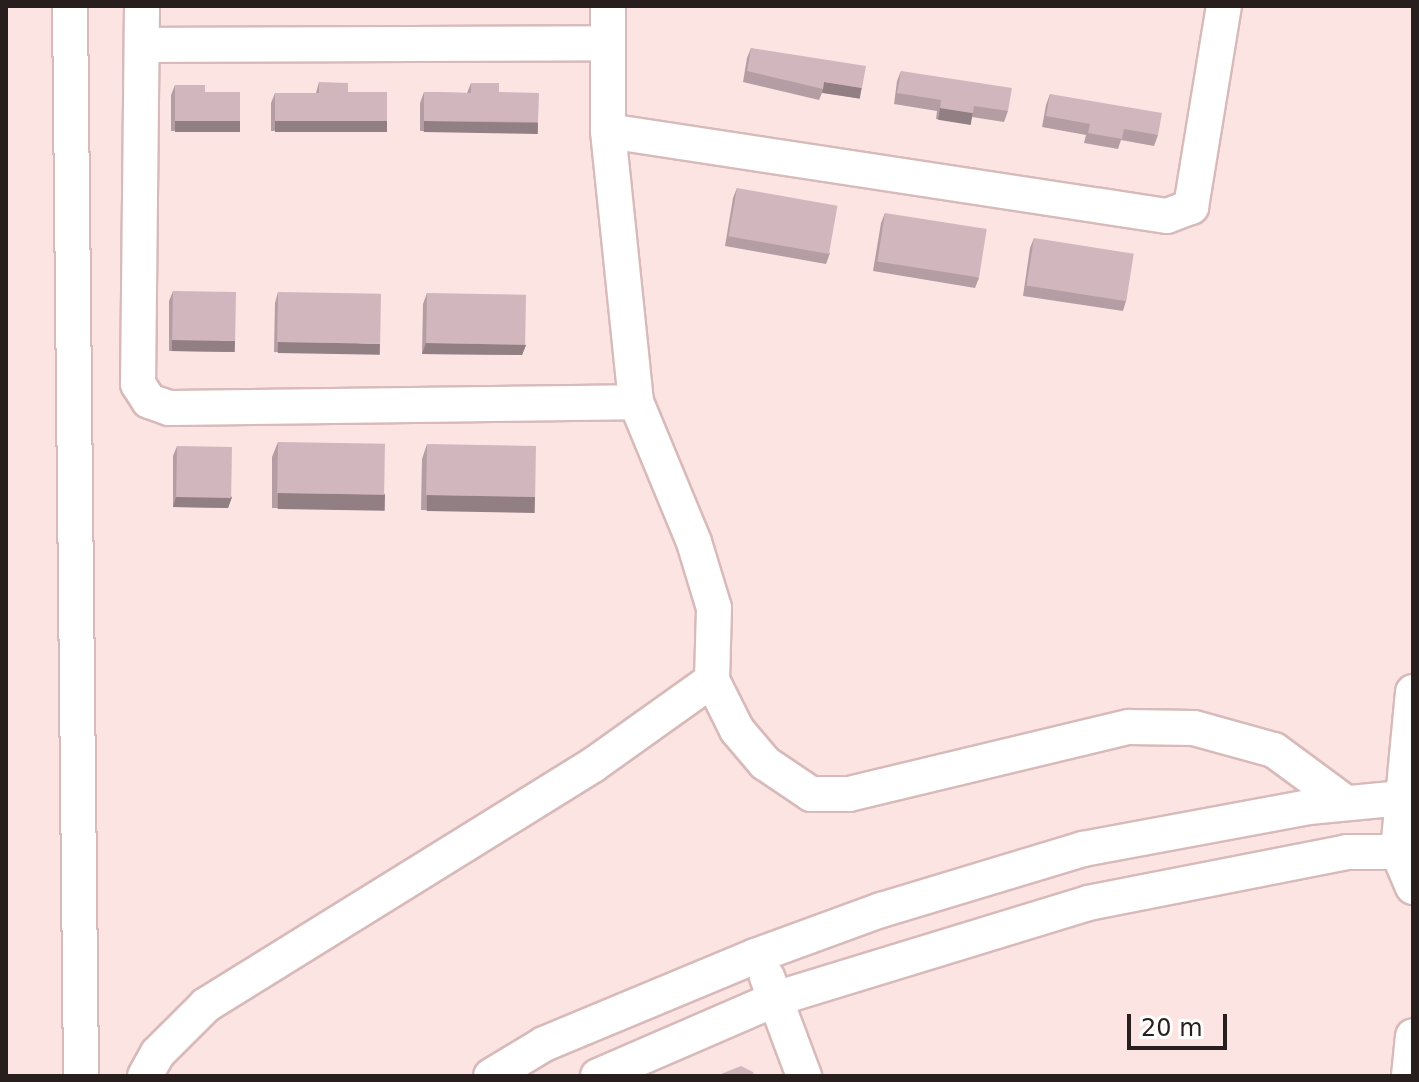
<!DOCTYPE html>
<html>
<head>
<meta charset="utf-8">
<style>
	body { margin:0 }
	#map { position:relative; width:1419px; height:1082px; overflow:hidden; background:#fce4e3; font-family:"DejaVu Sans",sans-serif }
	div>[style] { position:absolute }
	.roads { filter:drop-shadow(2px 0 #d7bab9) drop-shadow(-2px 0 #d7bab9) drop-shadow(0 2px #d7bab9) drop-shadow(0 -2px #d7bab9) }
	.minor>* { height:34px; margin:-17px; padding:0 17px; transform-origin:17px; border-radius:17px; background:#fff }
	.wall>* { inset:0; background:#b49da3 }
	.shaded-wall>* { inset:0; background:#927f84; transform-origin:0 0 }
	.building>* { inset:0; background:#d1b6bd; transform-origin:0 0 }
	span { translate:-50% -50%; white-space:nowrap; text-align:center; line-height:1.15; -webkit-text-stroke:7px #fff; paint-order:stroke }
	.frame { position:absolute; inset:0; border:8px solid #291e1e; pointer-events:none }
	.scale { position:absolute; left:1127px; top:1014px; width:100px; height:36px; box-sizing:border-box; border:4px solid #291e1e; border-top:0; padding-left:10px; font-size:24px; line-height:28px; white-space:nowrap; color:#291e1e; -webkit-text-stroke:6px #fff; paint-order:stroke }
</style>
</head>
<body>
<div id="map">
	<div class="roads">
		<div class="minor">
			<i style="left:70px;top:6px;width:1070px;rotate:89.41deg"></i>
			<i style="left:142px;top:6px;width:378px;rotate:90.6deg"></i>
			<i style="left:138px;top:384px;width:20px;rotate:57deg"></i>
			<i style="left:149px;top:401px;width:21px;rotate:19deg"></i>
			<i style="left:169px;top:408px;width:467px;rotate:-0.7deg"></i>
			<i style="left:143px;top:45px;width:461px;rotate:-0.2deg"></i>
			<i style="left:608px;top:131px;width:565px;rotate:8.65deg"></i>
			<i style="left:1167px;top:216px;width:26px;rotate:-21deg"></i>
			<i style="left:1191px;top:207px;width:204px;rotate:-80.7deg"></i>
			<i style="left:712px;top:680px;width:56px;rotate:63.4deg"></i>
			<i style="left:737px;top:730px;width:43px;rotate:49.7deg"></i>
			<i style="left:765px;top:763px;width:55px;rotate:34deg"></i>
			<i style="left:811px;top:794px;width:38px"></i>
			<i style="left:849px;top:794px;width:288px;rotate:-13.5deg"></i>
			<i style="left:1129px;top:727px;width:65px;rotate:0.9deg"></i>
			<i style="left:1194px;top:728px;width:83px;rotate:15.4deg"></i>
			<i style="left:1274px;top:750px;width:89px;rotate:36.4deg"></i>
			<i style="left:1413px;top:692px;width:161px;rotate:95.4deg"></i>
			<i style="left:1398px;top:852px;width:38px;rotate:67deg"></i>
			<i style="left:767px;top:977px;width:106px;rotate:69.5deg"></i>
			<i style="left:145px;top:1076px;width:26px;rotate:-61deg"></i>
			<i style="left:158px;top:1053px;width:68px;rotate:-45deg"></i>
			<i style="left:206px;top:1005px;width:455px;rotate:-31.8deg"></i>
			<i style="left:593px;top:765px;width:146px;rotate:-35.5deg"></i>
			<i style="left:712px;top:680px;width:72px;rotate:-88.4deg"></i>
			<i style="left:714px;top:608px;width:69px;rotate:-106.9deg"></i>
			<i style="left:694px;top:542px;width:152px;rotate:-112.5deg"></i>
			<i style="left:636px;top:402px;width:272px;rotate:-95.9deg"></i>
			<i style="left:608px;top:131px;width:125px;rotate:-90deg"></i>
			<i style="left:491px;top:1076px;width:62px;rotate:-31.1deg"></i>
			<i style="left:544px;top:1044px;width:229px;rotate:-22.6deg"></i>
			<i style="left:755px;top:956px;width:134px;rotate:-20.1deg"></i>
			<i style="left:881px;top:910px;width:211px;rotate:-16.8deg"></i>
			<i style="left:1083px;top:849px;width:230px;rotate:-10.5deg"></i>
			<i style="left:1309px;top:807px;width:104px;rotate:-5.5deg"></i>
			<i style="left:598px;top:1076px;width:196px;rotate:-23.4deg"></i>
			<i style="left:778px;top:998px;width:324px;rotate:-17deg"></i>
			<i style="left:1088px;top:903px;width:264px;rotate:-11.1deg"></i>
			<i style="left:1347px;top:852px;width:66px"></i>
			<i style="left:1409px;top:1076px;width:40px;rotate:-84.3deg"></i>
		</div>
	</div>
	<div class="wall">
		<i style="clip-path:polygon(751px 48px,862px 88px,858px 98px,822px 93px,819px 100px,743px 82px,747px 58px)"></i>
		<i style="clip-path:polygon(901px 71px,1008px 111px,1004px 122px,972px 117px,970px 124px,936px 119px,937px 111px,894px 104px,897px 81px)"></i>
		<i style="clip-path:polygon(319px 82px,348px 92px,383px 131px,271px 131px,271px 103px,275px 93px,316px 93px)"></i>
		<i style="clip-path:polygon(471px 83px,499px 92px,538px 122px,534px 132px,420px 131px,420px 103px,424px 92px,467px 93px)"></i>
		<i style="clip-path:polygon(175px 85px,205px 92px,236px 131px,171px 131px,171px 95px)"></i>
		<i style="clip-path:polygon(1050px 94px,1158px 135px,1154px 146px,1121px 140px,1118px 149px,1084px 143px,1086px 135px,1042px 127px,1046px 105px)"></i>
		<i style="clip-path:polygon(737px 188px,830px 253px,826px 264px,725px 246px,733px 198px)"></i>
		<i style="clip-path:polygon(885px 213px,979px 278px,975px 288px,873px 271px,881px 223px)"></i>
		<i style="clip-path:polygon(1034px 238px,1126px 301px,1123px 311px,1023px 296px,1030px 248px)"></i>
		<i style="clip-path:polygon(173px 291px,231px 352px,169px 351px,169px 301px)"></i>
		<i style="clip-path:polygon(278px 292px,376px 354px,274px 352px,275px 303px)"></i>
		<i style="clip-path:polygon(427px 293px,526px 345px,522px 355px,422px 354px,423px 304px)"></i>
		<i style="clip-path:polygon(278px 442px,385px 494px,379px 509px,272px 508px,272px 457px)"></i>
		<i style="clip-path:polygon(427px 444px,535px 497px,529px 512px,421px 510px,422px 459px)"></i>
		<i style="clip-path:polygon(177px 446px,232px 497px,228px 508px,173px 507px,173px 456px)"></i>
	</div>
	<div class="shaded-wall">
		<i style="left:824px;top:82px;width:38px;height:11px;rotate:9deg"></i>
		<i style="left:940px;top:108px;width:33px;height:12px;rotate:9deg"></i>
		<i style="left:175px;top:121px;width:65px;height:11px"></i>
		<i style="left:275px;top:121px;width:112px;height:11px"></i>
		<i style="left:424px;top:121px;width:114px;height:11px;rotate:1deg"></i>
		<i style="left:172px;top:340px;width:63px;height:11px;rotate:1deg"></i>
		<i style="left:278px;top:342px;width:102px;height:11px;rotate:1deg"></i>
		<i style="clip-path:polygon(426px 343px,526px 345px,522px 355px,422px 354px)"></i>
		<i style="left:278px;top:493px;width:107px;height:16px;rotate:1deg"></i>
		<i style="left:427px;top:495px;width:108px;height:16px;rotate:1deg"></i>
		<i style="clip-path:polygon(176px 497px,232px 497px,228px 508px,173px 507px)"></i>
	</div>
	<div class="building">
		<i style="clip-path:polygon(751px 48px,866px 66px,862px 88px,824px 82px,823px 89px,747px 71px)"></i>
		<i style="clip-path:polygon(901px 71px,1012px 88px,1008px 111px,974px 106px,973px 113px,940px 108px,941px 100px,897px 93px)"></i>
		<i style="clip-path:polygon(319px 82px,348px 83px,348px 92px,387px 92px,387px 121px,275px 121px,275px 93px,319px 93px)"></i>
		<i style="clip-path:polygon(471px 83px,499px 83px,499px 92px,539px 93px,538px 122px,424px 121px,424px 92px,471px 93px)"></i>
		<i style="clip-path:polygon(175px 85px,205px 85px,205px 92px,240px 92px,240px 121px,175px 121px)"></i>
		<i style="clip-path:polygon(1050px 94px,1162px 113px,1158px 135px,1124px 129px,1122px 139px,1088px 133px,1090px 124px,1046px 116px)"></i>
		<i style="left:737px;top:188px;width:102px;height:49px;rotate:10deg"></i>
		<i style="left:885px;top:213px;width:103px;height:49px;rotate:9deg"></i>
		<i style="left:1034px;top:238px;width:101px;height:48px;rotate:9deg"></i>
		<i style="left:173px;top:291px;width:63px;height:49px;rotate:1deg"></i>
		<i style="left:278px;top:292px;width:103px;height:50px;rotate:1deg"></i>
		<i style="left:427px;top:293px;width:99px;height:50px;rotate:1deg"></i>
		<i style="left:278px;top:442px;width:107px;height:51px;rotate:1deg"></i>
		<i style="left:427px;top:444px;width:109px;height:51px;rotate:1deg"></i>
		<i style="left:177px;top:446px;width:55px;height:51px;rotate:1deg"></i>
		<i style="clip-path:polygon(741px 1066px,753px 1072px,754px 1076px,716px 1076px)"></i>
	</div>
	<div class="frame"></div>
	<div class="scale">20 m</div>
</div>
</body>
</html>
